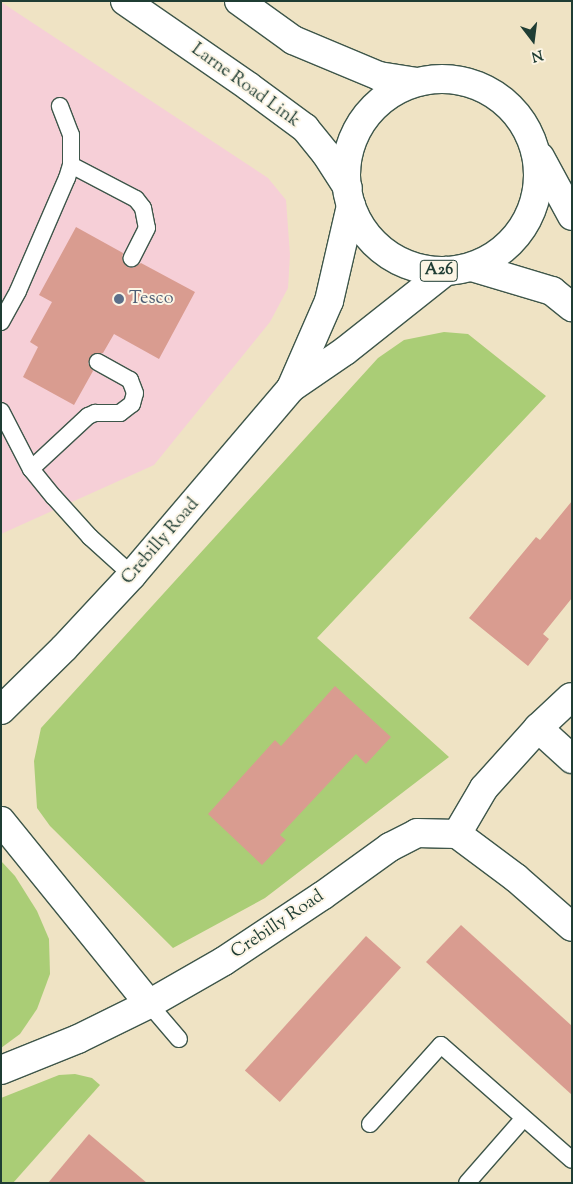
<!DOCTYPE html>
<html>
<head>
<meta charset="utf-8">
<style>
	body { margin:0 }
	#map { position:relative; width:573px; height:1184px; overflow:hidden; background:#efe3c4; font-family:"Sorts Mill Goudy",serif }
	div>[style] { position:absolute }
	.built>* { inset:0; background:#f6cfd7 }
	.green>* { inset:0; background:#aacd76 }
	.building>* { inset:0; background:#d99c90; transform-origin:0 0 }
	.roads { filter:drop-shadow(1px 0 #3e564a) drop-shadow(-1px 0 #3e564a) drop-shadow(0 1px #3e564a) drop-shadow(0 -1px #3e564a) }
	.service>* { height:16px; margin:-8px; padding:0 8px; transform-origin:8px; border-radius:8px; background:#fff }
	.minor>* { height:28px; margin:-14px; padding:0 14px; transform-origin:14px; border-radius:14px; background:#fff }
	.tertiary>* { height:28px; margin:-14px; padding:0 14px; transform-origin:14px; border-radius:14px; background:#fff }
	.primary>* { height:28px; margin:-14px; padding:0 14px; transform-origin:14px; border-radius:14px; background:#fff }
	.primary>.ring { margin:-14px; padding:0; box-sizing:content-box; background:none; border:28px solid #fff; border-radius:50% }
	.dots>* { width:14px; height:14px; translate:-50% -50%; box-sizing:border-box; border:2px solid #fcf5e5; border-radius:50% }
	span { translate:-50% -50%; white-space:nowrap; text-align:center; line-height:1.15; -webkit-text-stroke:4px #fcf5e5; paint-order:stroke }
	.shield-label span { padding:1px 4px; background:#fcf5e5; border:1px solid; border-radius:4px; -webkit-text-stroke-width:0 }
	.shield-label { font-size:16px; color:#1f3d34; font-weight:700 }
	.street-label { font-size:18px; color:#1f3d34 }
	.service-label { font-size:18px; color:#4e5e75 }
	.left { translate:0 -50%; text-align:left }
	.frame { position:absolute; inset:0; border:2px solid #1f3d34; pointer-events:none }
	.north { position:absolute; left:508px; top:15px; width:50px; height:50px; -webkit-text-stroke:4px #fcf5e5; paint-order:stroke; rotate:165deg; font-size:14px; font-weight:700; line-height:20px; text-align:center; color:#1f3d34 }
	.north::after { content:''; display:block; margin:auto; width:18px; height:22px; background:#1f3d34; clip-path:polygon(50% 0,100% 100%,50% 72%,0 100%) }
</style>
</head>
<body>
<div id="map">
	<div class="built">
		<i style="clip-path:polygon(1px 2px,268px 178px,286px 200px,290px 255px,288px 288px,270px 322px,154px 465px,1px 534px)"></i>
	</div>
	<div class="green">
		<i style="clip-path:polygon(444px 332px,468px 334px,546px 396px,317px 638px,449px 757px,265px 898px,173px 948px,50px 826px,37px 808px,34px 761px,41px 728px,378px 358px,404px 340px)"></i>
		<i style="clip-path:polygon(1px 861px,15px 876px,37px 911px,49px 939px,50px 974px,37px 1009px,20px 1034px,1px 1048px)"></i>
		<i style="clip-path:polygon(75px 1074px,92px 1078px,100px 1085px,13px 1183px,1px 1183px,1px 1098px,59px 1075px)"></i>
	</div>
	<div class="building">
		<i style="clip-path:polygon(76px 227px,123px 253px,122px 259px,127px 267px,133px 268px,141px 263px,195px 292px,159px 359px,114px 334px,103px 353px,93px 354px,88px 363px,93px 371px,74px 405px,23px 377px,38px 347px,30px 342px,52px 302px,39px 295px)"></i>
		<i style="clip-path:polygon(572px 501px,572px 598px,543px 634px,549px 639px,528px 666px,469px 618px,536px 537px,540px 540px)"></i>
		<i style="clip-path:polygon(335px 686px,391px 737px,366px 764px,356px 754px,280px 835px,286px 840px,262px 865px,208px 814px,275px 740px,281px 746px)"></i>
		<i style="clip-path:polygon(461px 925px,572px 1026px,572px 1095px,426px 962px)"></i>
		<i style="left:366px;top:936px;width:47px;height:181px;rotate:42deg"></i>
		<i style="clip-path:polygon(89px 1134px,147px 1183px,48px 1183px)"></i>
	</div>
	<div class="roads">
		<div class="service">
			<i style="left:71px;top:165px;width:73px;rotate:27.6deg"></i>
			<i style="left:136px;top:199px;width:11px;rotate:52deg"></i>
			<i style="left:143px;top:208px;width:20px;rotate:79deg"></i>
			<i style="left:147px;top:228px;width:34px;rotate:117deg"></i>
			<i style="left:1px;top:322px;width:35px;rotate:-61deg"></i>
			<i style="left:18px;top:291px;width:123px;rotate:-66.6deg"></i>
			<i style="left:67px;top:178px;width:14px;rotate:-73deg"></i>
			<i style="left:71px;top:165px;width:30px;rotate:-90deg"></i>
			<i style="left:71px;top:135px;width:31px;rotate:-111deg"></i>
			<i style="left:1px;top:411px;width:65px;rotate:62.7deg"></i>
			<i style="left:31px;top:469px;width:36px;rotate:51deg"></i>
			<i style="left:54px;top:497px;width:54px;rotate:48deg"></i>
			<i style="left:90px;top:537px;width:57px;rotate:42.1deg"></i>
			<i style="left:31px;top:469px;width:78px;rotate:-42.9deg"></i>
			<i style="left:88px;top:416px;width:8px;rotate:-23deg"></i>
			<i style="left:95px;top:413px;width:25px"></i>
			<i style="left:120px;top:413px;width:15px;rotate:-37deg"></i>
			<i style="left:132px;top:404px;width:11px;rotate:-75deg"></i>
			<i style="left:135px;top:393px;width:14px;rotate:-111deg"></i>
			<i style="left:130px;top:380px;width:37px;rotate:-151deg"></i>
			<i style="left:149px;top:1004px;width:46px;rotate:49.4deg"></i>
			<i style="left:370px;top:1124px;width:106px;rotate:-48.1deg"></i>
			<i style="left:441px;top:1045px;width:174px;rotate:41.3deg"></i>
			<i style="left:467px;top:1183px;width:86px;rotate:-48.8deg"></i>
		</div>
		<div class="minor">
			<i style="left:538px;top:728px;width:46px;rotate:42.4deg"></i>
			<i style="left:1px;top:821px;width:235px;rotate:51deg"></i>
			<i style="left:457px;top:834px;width:53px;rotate:-59.6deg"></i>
			<i style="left:484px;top:788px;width:81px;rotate:-48deg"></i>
			<i style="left:538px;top:728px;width:45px;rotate:-43.2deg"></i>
			<i style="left:457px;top:834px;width:74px;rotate:36.7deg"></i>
			<i style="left:516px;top:878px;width:74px;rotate:41.2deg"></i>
			<i style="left:1px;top:1070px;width:83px;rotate:-21.9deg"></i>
			<i style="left:78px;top:1039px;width:79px;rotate:-26.2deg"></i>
			<i style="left:149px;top:1004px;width:86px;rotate:-29.8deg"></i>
			<i style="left:224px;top:961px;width:118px;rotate:-33.6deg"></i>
			<i style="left:322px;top:896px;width:84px;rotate:-35.8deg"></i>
			<i style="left:390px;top:847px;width:30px;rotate:-27deg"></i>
			<i style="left:417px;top:833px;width:40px;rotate:1.4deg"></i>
		</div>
		<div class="tertiary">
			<i style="left:291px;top:388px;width:95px;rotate:-66.4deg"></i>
			<i style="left:329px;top:301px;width:98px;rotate:-77deg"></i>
			<i style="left:1px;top:710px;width:88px;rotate:-44.5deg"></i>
			<i style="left:64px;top:648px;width:100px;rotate:-47deg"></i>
			<i style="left:132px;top:575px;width:245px;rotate:-49.6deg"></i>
			<i style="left:291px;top:388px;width:65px;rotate:-34.4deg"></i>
			<i style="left:345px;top:351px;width:129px;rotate:-38.4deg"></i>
		</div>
		<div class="primary">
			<i style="left:125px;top:1px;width:150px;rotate:34.6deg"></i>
			<i style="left:248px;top:86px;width:71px;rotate:36.4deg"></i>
			<i style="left:305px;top:128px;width:33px;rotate:51deg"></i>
			<i style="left:326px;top:154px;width:40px;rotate:57.1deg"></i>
			<i style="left:239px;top:1px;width:67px;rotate:35.8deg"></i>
			<i style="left:293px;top:40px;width:93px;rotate:22.7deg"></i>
			<i style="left:379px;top:76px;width:37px;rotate:9deg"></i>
			<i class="ring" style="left:346px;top:79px;width:164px;height:164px"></i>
			<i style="left:540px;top:157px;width:67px;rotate:61.5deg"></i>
			<i style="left:472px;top:267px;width:84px;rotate:16.7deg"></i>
			<i style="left:552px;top:291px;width:26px;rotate:39deg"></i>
		</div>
	</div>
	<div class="dots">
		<i style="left:119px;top:299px;background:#5c6f8a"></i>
	</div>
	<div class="shield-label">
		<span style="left:439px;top:271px">A26</span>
	</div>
	<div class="street-label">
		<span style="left:245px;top:86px;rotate:36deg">Larne Road Link</span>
		<span style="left:161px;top:542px;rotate:-49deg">Crebilly Road</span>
		<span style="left:278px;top:925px;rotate:-34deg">Crebilly Road</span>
	</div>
	<div class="service-label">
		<span class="left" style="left:129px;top:299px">Tesco</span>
	</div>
	<div class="frame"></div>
	<div class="north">N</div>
</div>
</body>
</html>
